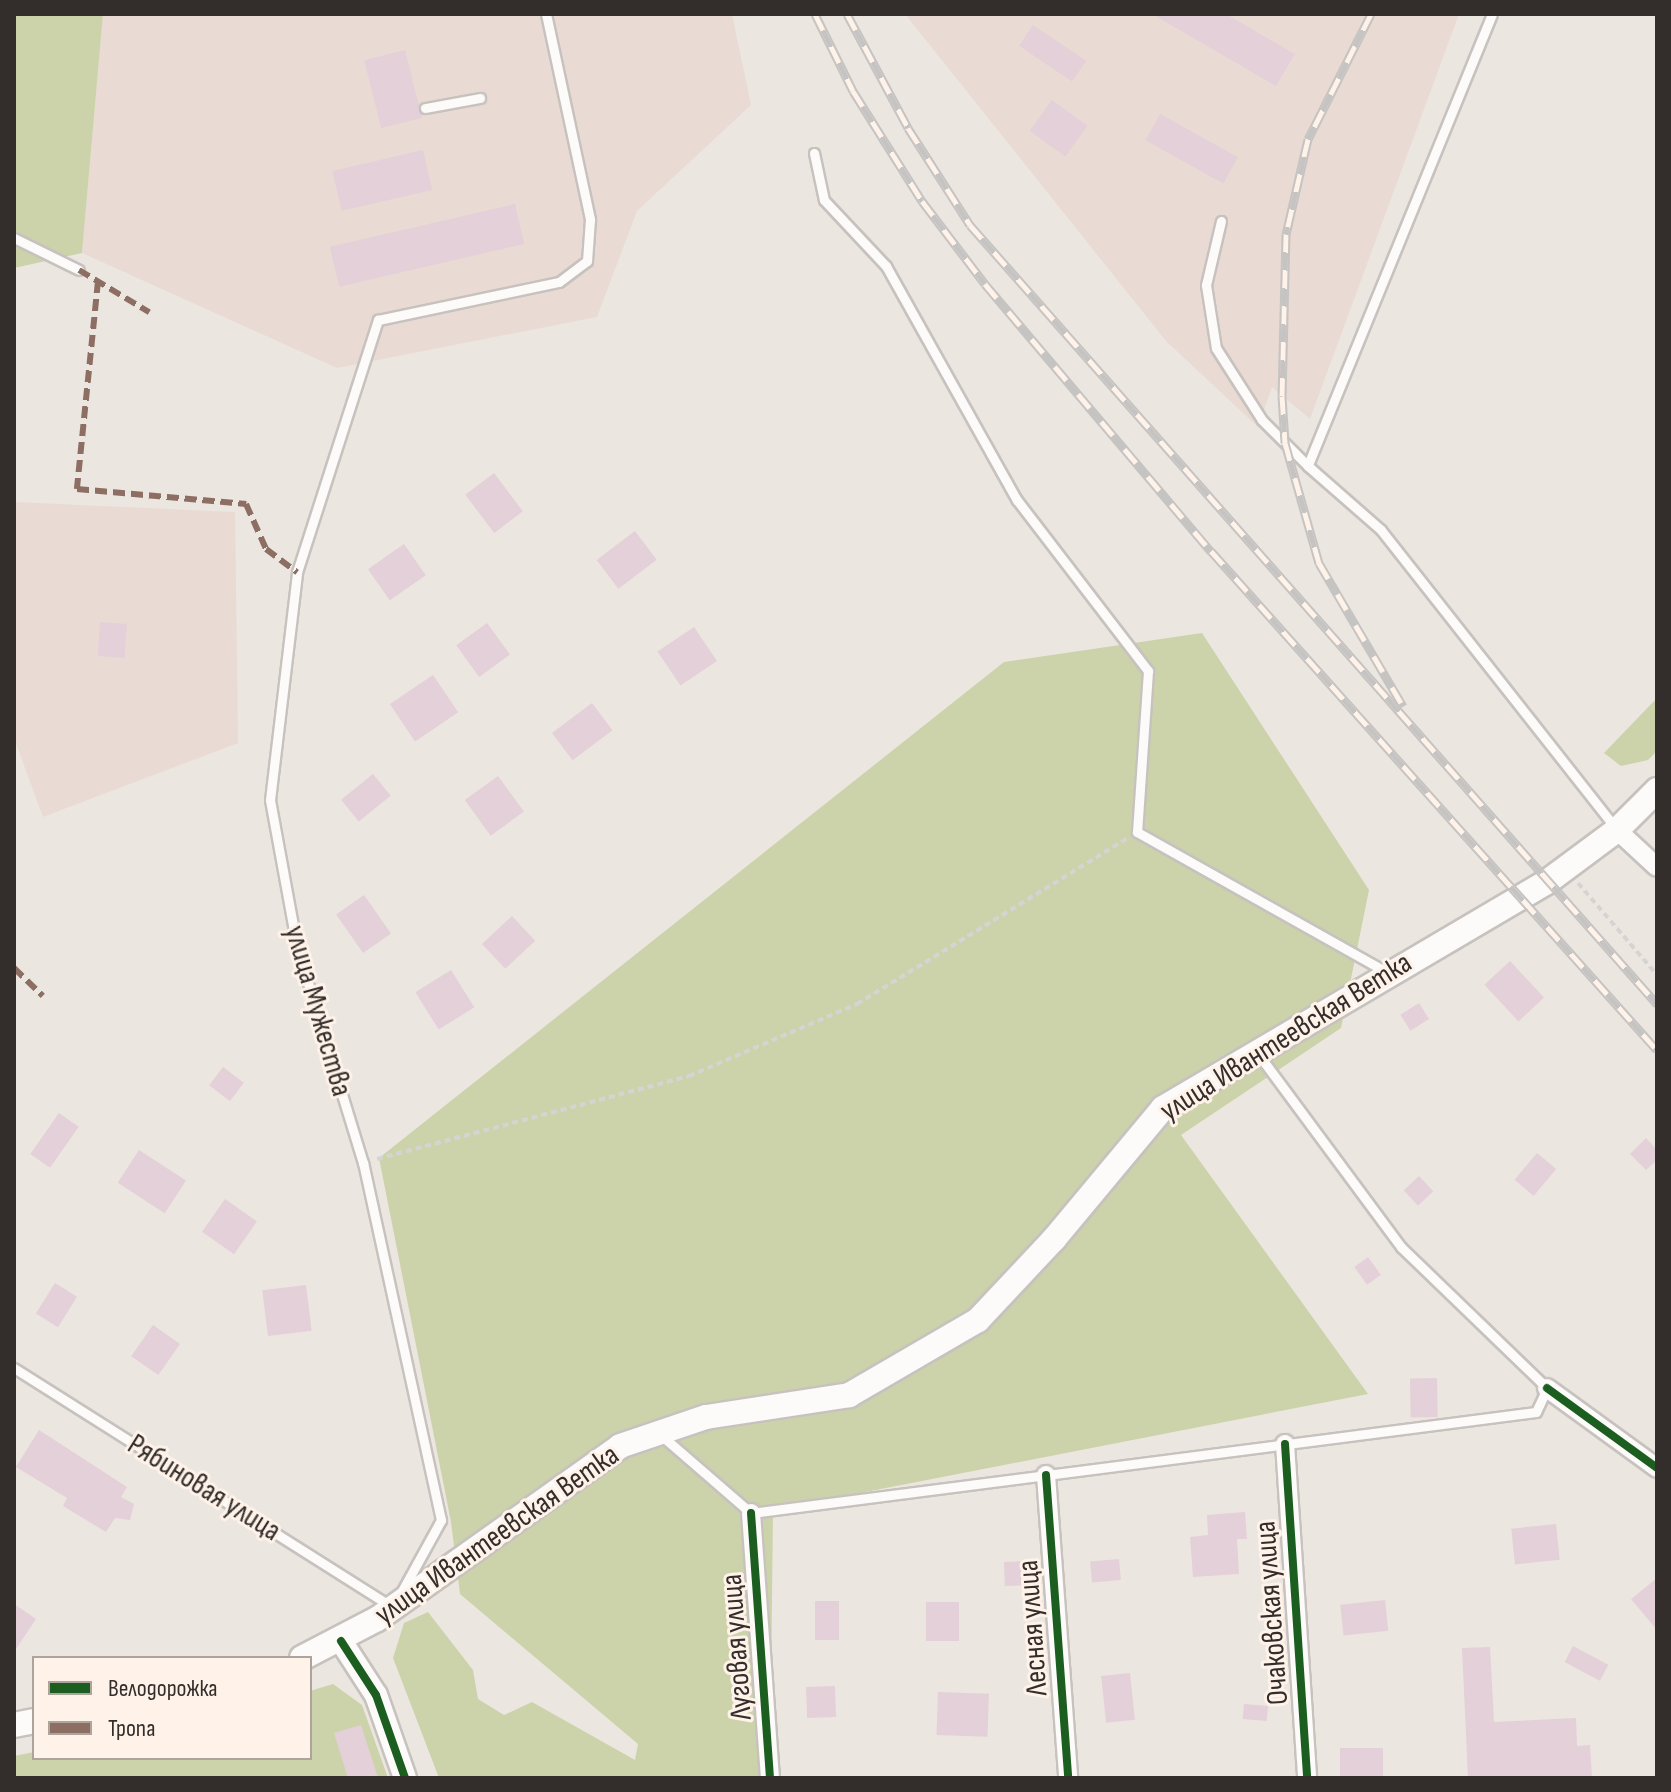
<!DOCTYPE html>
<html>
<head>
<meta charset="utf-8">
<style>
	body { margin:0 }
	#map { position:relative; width:1671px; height:1792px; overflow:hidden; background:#ece6e1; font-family:"Sofia Sans Condensed",sans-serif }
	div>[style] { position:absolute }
	.industrial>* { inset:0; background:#eadad4 }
	.green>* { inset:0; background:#ccd3aa }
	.building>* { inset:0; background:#e4d0d8; transform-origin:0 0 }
	.path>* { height:4px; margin-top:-2px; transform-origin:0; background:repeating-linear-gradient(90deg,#d6d4d3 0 6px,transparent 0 10px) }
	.roads { filter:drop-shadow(2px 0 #c7c2be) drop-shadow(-2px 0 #c7c2be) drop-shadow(0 2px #c7c2be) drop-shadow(0 -2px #c7c2be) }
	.service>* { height:9px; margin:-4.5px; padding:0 4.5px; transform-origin:4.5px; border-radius:4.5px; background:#fcfbfa }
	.minor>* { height:18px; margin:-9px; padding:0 9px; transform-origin:9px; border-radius:9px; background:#fcfbfa }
	.tertiary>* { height:22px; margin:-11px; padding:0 11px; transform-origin:11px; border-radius:11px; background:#fcfbfa }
	.secondary>* { height:24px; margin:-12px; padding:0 12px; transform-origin:12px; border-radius:12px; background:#fcfbfa }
	.rail>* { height:9px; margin-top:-4.5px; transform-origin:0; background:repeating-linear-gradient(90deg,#fef2e9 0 18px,#c6c4c2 0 36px); box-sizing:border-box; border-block:2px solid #c6c4c2 }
	.quiet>* { height:6px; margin-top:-3px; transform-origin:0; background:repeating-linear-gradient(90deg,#8d6e63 0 12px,transparent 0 18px) }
	.cycleway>* { height:8px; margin:-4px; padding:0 4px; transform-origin:4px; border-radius:4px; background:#1b5e20 }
	span { translate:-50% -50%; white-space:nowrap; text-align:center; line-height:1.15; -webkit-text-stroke:6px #fef2e9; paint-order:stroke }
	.street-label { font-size:30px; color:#332e2b }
	.frame { position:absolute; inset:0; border:16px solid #332e2b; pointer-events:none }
	.legend { position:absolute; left:32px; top:1656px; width:280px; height:104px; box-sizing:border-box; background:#fef2e9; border:2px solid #ada49d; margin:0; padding:10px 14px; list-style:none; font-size:24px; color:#332e2b }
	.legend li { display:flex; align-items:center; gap:16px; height:40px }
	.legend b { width:40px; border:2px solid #ada49d }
</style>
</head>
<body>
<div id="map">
	<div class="industrial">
		<i style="clip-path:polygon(103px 14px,732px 14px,751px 105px,637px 211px,597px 317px,337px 368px,82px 253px)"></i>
		<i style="clip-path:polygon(905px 14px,1459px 14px,1310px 419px,1272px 387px,1258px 427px,1166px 341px)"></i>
		<i style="clip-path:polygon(14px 502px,235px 512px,238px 743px,43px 817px,14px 738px)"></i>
	</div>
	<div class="green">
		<i style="clip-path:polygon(14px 14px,103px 14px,82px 253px,14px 268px)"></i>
		<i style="clip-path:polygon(1202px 633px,1369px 890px,1341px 1028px,1181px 1135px,1368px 1394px,773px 1510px,770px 1774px,751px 1778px,439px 1778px,393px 1658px,404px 1623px,428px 1612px,473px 1670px,478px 1699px,504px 1715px,532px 1702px,635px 1760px,638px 1744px,460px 1594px,451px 1522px,379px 1158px,1004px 662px)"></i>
		<i style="clip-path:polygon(1657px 698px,1657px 751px,1648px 760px,1621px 766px,1604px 753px)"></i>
		<i style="clip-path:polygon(333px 1684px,362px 1705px,388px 1778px,14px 1778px,14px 1756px,34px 1752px,34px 1758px,310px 1758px,310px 1691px)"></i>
	</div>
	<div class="building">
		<i style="clip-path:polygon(1152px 14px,1226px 14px,1295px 54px,1276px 86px)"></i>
		<i style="left:1033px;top:25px;width:64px;height:25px;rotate:34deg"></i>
		<i style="left:405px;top:50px;width:70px;height:42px;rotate:76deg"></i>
		<i style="left:1052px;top:100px;width:44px;height:38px;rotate:36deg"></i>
		<i style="left:1160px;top:114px;width:89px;height:30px;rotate:29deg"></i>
		<i style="left:423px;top:150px;width:41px;height:93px;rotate:77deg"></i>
		<i style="left:515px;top:204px;width:41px;height:190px;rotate:77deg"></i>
		<i style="left:494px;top:473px;width:48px;height:36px;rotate:53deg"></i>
		<i style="left:635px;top:531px;width:36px;height:48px;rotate:53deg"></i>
		<i style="left:404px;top:544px;width:38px;height:44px;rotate:55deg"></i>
		<i style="left:100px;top:622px;width:27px;height:34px;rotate:4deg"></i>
		<i style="left:487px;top:623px;width:39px;height:38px;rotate:54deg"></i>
		<i style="left:694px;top:627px;width:41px;height:44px;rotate:56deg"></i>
		<i style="left:433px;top:675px;width:45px;height:52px;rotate:56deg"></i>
		<i style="left:592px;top:703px;width:34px;height:50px;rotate:53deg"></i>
		<i style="left:373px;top:774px;width:28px;height:41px;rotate:51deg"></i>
		<i style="left:498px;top:776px;width:44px;height:41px;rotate:54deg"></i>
		<i style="left:364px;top:895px;width:47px;height:34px;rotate:55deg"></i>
		<i style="left:512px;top:916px;width:34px;height:41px;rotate:47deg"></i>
		<i style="left:1510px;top:961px;width:50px;height:35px;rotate:47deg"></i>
		<i style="left:451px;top:970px;width:44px;height:42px;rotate:58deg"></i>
		<i style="left:1419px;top:1003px;width:19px;height:22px;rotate:58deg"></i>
		<i style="left:223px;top:1067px;width:26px;height:23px;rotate:37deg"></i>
		<i style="left:59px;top:1113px;width:24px;height:50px;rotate:35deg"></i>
		<i style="clip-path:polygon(1646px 1138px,1657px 1150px,1657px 1160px,1646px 1170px,1630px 1154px)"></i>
		<i style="left:139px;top:1150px;width:56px;height:39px;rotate:33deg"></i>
		<i style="left:1537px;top:1153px;width:25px;height:35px;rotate:40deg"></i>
		<i style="left:1419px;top:1176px;width:21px;height:21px;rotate:47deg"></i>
		<i style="left:225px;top:1199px;width:39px;height:40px;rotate:35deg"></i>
		<i style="left:1368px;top:1257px;width:22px;height:17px;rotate:54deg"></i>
		<i style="left:55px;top:1283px;width:26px;height:36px;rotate:32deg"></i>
		<i style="left:306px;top:1285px;width:46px;height:44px;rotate:83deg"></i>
		<i style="left:153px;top:1325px;width:33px;height:38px;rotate:35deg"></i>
		<i style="left:1437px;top:1378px;width:39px;height:27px;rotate:89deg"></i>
		<i style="clip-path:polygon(39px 1430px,127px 1487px,121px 1497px,134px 1504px,130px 1520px,115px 1518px,106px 1532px,63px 1506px,67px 1498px,16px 1467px)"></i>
		<i style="clip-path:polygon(1245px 1512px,1247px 1539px,1237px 1539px,1239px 1574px,1193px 1577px,1190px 1537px,1208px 1535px,1207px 1515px)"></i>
		<i style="left:1556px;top:1524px;width:36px;height:45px;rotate:84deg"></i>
		<i style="left:1119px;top:1559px;width:21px;height:29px;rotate:85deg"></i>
		<i style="left:1031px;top:1561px;width:24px;height:27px;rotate:88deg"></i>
		<i style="clip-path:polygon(1657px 1578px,1657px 1630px,1631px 1599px)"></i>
		<i style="left:1385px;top:1600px;width:31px;height:45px;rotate:84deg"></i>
		<i style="left:815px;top:1601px;width:24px;height:39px"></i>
		<i style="left:926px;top:1602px;width:33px;height:39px"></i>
		<i style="clip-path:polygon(14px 1604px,36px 1619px,14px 1652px)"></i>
		<i style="left:1573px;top:1646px;width:40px;height:18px;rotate:28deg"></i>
		<i style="clip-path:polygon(1490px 1647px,1494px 1722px,1576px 1718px,1577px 1746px,1590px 1745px,1592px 1778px,1468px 1778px,1462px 1648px)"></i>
		<i style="left:1130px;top:1673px;width:47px;height:29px;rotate:84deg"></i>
		<i style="left:835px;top:1686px;width:31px;height:29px;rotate:88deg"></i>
		<i style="left:938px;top:1692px;width:51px;height:43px;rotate:2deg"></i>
		<i style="left:1244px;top:1704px;width:24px;height:15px;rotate:5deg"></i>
		<i style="clip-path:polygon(361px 1725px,378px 1778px,348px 1778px,334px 1733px)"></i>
		<i style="left:1383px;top:1748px;width:30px;height:43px;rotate:90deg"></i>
	</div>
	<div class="path">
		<i style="left:1578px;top:883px;width:121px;rotate:49.3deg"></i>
		<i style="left:377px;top:1159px;width:323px;rotate:-14.9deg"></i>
		<i style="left:689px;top:1076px;width:183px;rotate:-23.2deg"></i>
		<i style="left:857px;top:1004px;width:318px;rotate:-31.5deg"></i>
	</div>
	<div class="roads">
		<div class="service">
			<i style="left:1492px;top:14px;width:488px;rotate:112.2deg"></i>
			<i style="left:1308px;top:466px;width:97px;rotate:41.2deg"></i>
			<i style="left:1381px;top:530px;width:378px;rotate:51.8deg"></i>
			<i style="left:425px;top:108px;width:56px;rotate:-10.3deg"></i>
			<i style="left:814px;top:153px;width:48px;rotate:78deg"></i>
			<i style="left:824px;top:200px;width:91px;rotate:46.8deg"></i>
			<i style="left:886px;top:266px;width:268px;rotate:60.8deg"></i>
			<i style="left:1017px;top:500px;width:215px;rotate:52.5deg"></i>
			<i style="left:1148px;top:671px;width:161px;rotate:93.9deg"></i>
			<i style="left:1137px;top:832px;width:286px;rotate:29.3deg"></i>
			<i style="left:1221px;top:221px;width:66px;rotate:103.2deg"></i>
			<i style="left:1206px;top:285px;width:64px;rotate:81deg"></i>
			<i style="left:1216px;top:348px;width:85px;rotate:57.4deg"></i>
			<i style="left:1262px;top:420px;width:65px;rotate:45deg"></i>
			<i style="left:14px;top:238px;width:72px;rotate:26.2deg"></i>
			<i style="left:14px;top:1368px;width:445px;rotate:32.3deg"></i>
			<i style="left:662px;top:1436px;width:118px;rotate:40.9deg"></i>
			<i style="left:751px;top:1513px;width:791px;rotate:-7.33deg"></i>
			<i style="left:1536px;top:1412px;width:26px;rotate:-65deg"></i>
			<i style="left:1547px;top:1388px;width:203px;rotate:-136deg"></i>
			<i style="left:1401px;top:1247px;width:239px;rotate:-126.5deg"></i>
			<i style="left:402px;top:1591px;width:81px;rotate:-61.2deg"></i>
			<i style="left:441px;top:1520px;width:365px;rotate:-102.3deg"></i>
			<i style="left:363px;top:1163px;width:226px;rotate:-107deg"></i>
			<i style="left:297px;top:947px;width:149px;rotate:-100.4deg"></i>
			<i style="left:270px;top:800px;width:230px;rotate:-83.2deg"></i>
			<i style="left:297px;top:572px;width:265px;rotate:-72.2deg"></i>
			<i style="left:378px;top:320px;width:185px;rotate:-11.9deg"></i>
			<i style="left:559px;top:282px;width:35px;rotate:-37deg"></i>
			<i style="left:587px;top:261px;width:42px;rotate:-85.9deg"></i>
			<i style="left:590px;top:219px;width:210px;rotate:-102.1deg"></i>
		</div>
		<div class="minor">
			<i style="left:1617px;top:830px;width:54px;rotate:42.8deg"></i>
			<i style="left:1547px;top:1388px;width:136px;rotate:36deg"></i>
			<i style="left:1285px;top:1444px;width:335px;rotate:86.2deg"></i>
			<i style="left:1046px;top:1475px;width:304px;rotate:85.8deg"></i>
			<i style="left:751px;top:1513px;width:266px;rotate:85.9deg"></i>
		</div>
		<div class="tertiary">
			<i style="left:341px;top:1641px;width:64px;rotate:57.1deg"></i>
			<i style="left:376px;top:1695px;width:88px;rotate:70.7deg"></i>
		</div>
		<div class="secondary">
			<i style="left:302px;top:1658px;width:85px;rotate:-27.5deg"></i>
			<i style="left:377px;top:1619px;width:298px;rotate:-35.4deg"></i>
			<i style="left:620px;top:1446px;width:91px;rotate:-18.6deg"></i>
			<i style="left:706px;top:1417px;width:145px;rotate:-8.7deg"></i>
			<i style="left:849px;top:1395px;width:149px;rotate:-30.2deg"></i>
			<i style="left:978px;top:1320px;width:111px;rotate:-46.8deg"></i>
			<i style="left:1054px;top:1239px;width:170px;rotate:-50.2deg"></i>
			<i style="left:1163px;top:1108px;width:446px;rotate:-30.5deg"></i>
			<i style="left:1547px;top:882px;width:87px;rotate:-36.6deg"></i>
			<i style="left:1617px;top:830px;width:57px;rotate:-45deg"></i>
			<i style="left:14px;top:1725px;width:20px;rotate:-11deg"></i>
		</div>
	</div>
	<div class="rail">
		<i style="left:815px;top:14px;width:86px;rotate:63.7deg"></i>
		<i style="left:853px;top:91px;width:130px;rotate:57.9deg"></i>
		<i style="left:922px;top:201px;width:104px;rotate:52.8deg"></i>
		<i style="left:985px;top:284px;width:350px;rotate:49.8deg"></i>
		<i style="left:1211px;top:551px;width:669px;rotate:48.21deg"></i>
		<i style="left:847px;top:14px;width:129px;rotate:61.8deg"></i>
		<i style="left:908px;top:128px;width:115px;rotate:57.4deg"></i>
		<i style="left:970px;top:225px;width:1039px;rotate:48.59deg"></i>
		<i style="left:1371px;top:14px;width:140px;rotate:116.7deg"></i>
		<i style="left:1308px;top:139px;width:98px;rotate:103deg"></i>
		<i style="left:1286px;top:234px;width:162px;rotate:91.4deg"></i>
		<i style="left:1282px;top:396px;width:47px;rotate:86.3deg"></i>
		<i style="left:1285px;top:443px;width:125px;rotate:74.2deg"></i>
		<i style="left:1319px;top:563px;width:166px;rotate:59.6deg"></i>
	</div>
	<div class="quiet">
		<i style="left:79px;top:270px;width:82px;rotate:31deg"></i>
		<i style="left:98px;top:281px;width:209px;rotate:95.8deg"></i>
		<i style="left:77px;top:489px;width:170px;rotate:5.1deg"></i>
		<i style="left:246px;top:504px;width:49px;rotate:66deg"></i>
		<i style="left:266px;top:549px;width:39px;rotate:37deg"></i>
		<i style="left:14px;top:968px;width:40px;rotate:44deg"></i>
	</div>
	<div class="cycleway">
		<i style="left:1547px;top:1388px;width:136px;rotate:36deg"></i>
		<i style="left:1285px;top:1444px;width:335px;rotate:86.2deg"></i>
		<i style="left:1046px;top:1475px;width:304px;rotate:85.8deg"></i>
		<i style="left:751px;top:1513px;width:266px;rotate:85.9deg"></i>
		<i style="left:341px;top:1641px;width:64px;rotate:57.1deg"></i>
		<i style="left:376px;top:1695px;width:88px;rotate:70.7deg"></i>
	</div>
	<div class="street-label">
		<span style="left:318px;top:1011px;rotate:74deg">улица Мужества</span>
		<span style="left:1286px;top:1037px;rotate:-32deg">улица Ивантеевская Ветка</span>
		<span style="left:204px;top:1488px;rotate:32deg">Рябиновая улица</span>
		<span style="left:497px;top:1535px;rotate:-35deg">улица Ивантеевская Ветка</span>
		<span style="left:1272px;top:1613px;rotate:-94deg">Очаковская улица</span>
		<span style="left:1033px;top:1628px;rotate:-94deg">Лесная улица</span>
		<span style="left:737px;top:1647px;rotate:-94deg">Луговая улица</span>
	</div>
	<div class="frame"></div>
	<ul class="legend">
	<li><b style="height:10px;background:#1b5e20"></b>Велодорожка</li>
	<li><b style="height:10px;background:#8d6e63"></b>Тропа</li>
	</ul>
</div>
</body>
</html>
